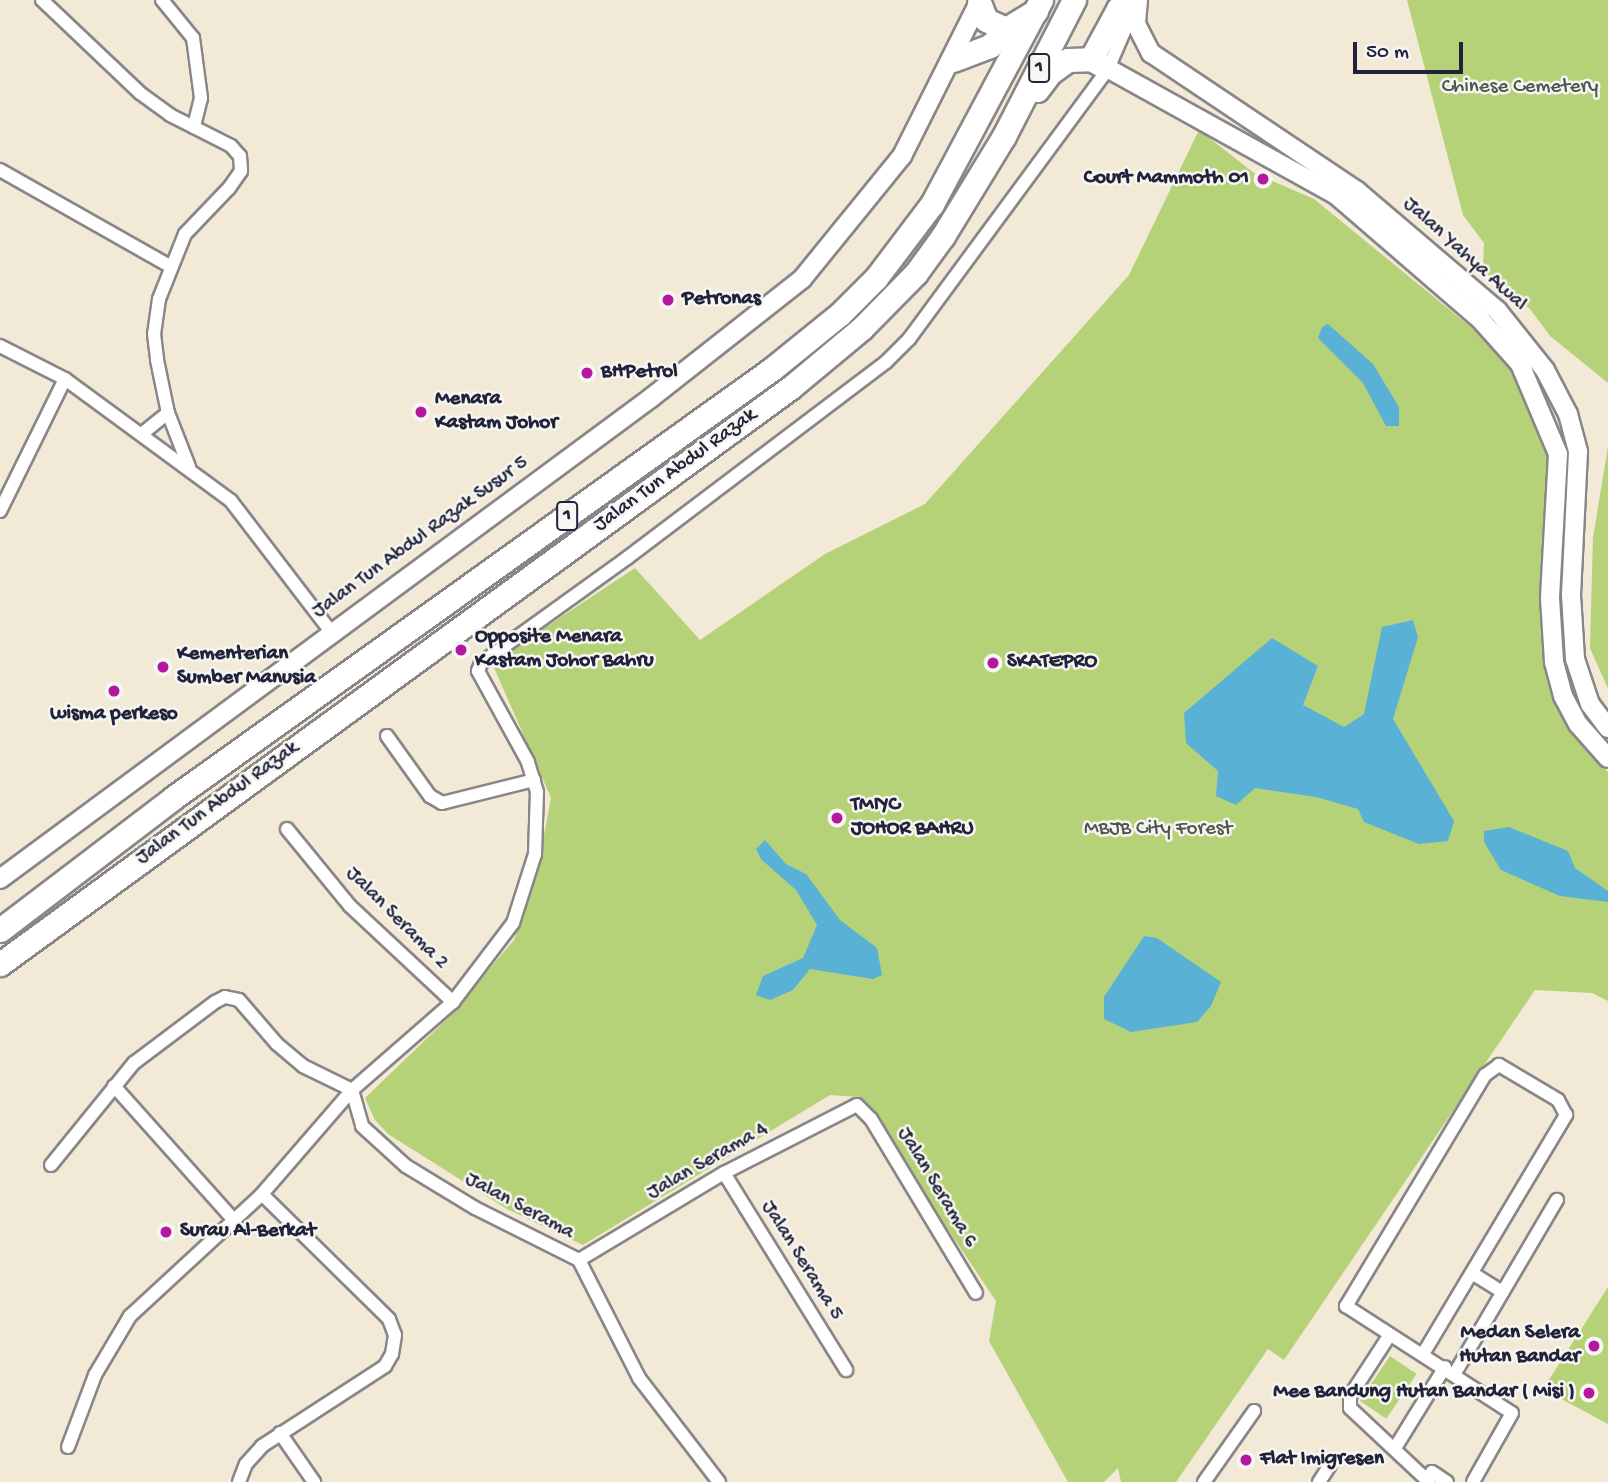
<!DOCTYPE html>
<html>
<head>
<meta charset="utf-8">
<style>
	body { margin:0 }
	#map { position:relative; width:1608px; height:1482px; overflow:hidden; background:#f2e9d6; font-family:"Gochi Hand",sans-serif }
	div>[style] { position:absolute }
	.green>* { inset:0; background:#b6d278; transform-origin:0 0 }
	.water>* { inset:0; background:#59b1d6 }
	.roads { filter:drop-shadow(2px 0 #8a8688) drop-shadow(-2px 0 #8a8688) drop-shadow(0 2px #8a8688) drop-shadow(0 -2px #8a8688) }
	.street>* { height:12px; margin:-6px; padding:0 6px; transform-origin:6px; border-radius:6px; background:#fff }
	.secondary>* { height:18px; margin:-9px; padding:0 9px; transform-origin:9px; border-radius:9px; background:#fff }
	.highway>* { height:23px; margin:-11.5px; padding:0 11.5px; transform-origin:11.5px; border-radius:11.5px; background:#fff }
	.dots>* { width:19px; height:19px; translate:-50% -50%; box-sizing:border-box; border:4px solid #f6f6f2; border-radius:50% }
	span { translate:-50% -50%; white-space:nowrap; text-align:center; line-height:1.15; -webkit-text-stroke:5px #f6f6f2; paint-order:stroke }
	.shield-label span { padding:2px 5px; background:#f6f6f2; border:2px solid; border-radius:5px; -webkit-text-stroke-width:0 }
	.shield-label { font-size:19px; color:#22223b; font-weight:700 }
	.park-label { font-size:21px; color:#4e574d }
	.poi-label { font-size:21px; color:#22223b; font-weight:700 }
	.right { translate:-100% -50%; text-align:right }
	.left { translate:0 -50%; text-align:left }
	.street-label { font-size:21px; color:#22223b }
	.scale { position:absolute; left:1353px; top:42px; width:110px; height:32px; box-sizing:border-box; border:4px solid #22223b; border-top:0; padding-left:9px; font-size:21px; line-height:24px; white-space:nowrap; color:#22223b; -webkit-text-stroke:5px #f6f6f2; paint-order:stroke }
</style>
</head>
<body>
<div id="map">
	<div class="green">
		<i style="clip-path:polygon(1407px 0,1608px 0,1608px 383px,1550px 336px,1530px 309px,1483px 272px,1484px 243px,1463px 215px)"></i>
		<i style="clip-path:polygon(1199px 130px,1254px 173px,1314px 199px,1516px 364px,1547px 433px,1557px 697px,1581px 742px,1608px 772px,1608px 1001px,1592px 993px,1535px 990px,1284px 1360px,1268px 1349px,1176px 1482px,1121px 1482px,1118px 1468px,1104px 1482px,1068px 1482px,989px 1341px,996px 1301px,859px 1097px,830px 1095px,583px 1245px,507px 1209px,388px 1134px,375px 1120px,365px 1098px,447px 1019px,514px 940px,537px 872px,551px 798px,492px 663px,635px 568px,700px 640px,825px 554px,925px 504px,1129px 275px)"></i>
		<i style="clip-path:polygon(1608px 446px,1608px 689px,1590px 648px,1593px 538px)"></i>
		<i style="clip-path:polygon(1608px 1287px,1608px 1424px,1543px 1389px)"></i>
		<i style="left:1390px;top:1356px;width:32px;height:54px;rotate:34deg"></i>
	</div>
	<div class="water">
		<i style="clip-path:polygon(1328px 324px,1373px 364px,1399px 407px,1399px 426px,1386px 426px,1363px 383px,1318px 338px,1322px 327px)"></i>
		<i style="clip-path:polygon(1413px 620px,1418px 637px,1393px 719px,1454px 821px,1448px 841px,1419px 844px,1364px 822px,1358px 809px,1316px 797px,1255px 788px,1236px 805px,1216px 796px,1218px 771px,1186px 743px,1184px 713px,1272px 638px,1318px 666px,1303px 705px,1344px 727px,1364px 714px,1382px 627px)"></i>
		<i style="clip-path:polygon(1509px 827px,1568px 851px,1575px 868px,1608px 891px,1608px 902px,1560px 896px,1501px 870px,1484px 842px,1484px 831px)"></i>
		<i style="clip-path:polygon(765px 840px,786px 864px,806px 874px,840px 920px,877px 948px,882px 975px,873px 979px,810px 969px,793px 990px,770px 1000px,756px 995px,763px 976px,803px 958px,817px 925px,796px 890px,761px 859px,756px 849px)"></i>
		<i style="clip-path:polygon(1144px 936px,1157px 938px,1221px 982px,1211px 1006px,1197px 1022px,1131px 1032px,1104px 1019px,1104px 997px)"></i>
	</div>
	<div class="roads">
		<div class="street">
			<i style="left:42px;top:0;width:135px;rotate:43.5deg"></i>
			<i style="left:140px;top:93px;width:37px;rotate:36deg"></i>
			<i style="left:170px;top:115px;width:68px;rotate:26.9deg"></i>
			<i style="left:231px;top:146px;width:13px;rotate:48deg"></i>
			<i style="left:240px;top:156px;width:15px;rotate:86deg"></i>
			<i style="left:241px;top:171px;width:21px;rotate:125deg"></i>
			<i style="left:229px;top:188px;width:64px;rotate:133.7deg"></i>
			<i style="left:185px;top:234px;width:70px;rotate:111.8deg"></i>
			<i style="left:159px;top:299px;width:35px;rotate:98deg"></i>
			<i style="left:154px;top:334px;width:26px;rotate:83deg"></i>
			<i style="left:157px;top:360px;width:54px;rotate:78.3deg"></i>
			<i style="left:168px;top:413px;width:58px;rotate:68.7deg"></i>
			<i style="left:162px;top:0;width:49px;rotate:50.8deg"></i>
			<i style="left:193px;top:38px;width:61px;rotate:82.4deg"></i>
			<i style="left:201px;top:98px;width:30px;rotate:104deg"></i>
			<i style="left:0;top:170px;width:195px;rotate:29.5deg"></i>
			<i style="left:0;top:346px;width:73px;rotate:26.9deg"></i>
			<i style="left:65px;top:379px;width:206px;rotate:36.3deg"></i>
			<i style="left:231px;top:501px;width:166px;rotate:52.6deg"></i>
			<i style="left:143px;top:433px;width:32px;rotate:-39deg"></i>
			<i style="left:0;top:511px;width:147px;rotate:-63.8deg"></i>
			<i style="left:387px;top:736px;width:74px;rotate:54.4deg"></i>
			<i style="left:430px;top:796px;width:14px;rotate:30deg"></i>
			<i style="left:442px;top:803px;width:95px;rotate:-14deg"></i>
			<i style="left:287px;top:829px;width:99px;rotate:50.7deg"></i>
			<i style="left:350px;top:906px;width:141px;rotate:43deg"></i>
			<i style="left:114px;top:1086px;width:180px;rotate:48.2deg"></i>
			<i style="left:51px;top:1165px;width:132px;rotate:-50.9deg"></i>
			<i style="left:134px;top:1063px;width:101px;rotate:-37deg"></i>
			<i style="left:215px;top:1002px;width:11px;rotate:-27deg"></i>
			<i style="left:225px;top:997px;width:14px;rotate:12deg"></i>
			<i style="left:239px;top:1000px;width:58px;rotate:49.2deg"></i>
			<i style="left:277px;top:1044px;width:34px;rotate:40deg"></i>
			<i style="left:303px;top:1066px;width:55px;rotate:26.1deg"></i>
			<i style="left:352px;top:1090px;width:37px;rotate:74deg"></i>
			<i style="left:362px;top:1126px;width:59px;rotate:42.3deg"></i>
			<i style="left:406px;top:1166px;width:81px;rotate:31.3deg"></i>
			<i style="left:475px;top:1208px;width:116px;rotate:26.6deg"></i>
			<i style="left:579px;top:1260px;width:132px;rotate:63deg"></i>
			<i style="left:639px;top:1378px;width:131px;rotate:52.4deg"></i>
			<i style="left:724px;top:1173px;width:232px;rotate:58.2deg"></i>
			<i style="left:579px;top:1260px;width:169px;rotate:-31deg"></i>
			<i style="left:724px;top:1173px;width:149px;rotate:-27.1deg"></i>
			<i style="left:857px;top:1105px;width:20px;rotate:45deg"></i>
			<i style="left:871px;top:1119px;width:203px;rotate:58.9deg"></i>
			<i style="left:1472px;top:1273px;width:36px;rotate:32deg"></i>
			<i style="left:1389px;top:1336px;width:72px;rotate:123deg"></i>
			<i style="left:1350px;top:1396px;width:12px;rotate:90deg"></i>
			<i style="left:1350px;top:1408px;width:108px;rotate:43.1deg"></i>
			<i style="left:1423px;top:1354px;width:279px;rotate:-59.1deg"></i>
			<i style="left:1566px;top:1115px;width:17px;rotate:-118deg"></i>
			<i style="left:1558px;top:1100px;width:69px;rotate:-149.3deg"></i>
			<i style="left:1499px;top:1065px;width:17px;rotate:144deg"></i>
			<i style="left:1485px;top:1075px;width:270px;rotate:121deg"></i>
			<i style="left:1346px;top:1306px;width:197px;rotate:32.8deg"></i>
			<i style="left:1512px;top:1413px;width:79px;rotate:119.5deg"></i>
			<i style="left:1455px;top:1373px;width:201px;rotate:-59.5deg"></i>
			<i style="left:280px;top:1433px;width:60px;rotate:55.2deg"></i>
			<i style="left:68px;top:1447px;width:77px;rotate:-69.4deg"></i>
			<i style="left:95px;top:1375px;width:69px;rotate:-59.3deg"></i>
			<i style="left:130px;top:1316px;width:180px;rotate:-42.7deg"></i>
			<i style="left:262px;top:1194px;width:138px;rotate:-49.1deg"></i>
			<i style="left:352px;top:1090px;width:134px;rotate:-41.1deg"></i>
			<i style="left:453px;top:1002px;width:99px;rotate:-52.8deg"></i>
			<i style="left:513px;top:923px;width:72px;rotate:-72.3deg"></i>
			<i style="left:535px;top:854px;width:62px;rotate:-88.2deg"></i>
			<i style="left:537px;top:792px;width:31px;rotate:-107deg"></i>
			<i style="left:528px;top:762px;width:104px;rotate:-118.8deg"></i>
			<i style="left:478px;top:671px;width:9px;rotate:-69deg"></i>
			<i style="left:481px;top:663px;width:180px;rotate:-35.7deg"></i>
			<i style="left:627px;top:558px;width:325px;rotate:-37.1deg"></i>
			<i style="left:886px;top:362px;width:33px;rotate:-45deg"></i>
			<i style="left:909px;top:339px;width:335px;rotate:-53.6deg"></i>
			<i style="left:1108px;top:69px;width:63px;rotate:-66.7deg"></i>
			<i style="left:1395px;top:1448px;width:95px;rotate:-58.3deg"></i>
			<i style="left:1427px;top:1481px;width:10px;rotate:-61deg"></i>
			<i style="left:1432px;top:1472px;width:18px;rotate:34deg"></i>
			<i style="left:239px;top:1482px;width:19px;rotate:-69deg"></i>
			<i style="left:246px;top:1464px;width:24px;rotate:-48deg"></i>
			<i style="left:262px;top:1446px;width:147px;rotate:-33deg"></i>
			<i style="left:385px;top:1366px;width:14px;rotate:-60deg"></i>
			<i style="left:392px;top:1354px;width:19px;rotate:-81deg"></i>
			<i style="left:395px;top:1335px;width:17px;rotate:-111deg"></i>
			<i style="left:389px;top:1319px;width:178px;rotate:-135.5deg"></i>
			<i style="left:1204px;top:1482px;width:87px;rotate:-54.8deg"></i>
			<i style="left:1319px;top:1482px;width:20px;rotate:-57deg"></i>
		</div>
		<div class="secondary">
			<i style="left:1138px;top:0;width:24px;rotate:95deg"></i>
			<i style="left:1136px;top:24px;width:33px;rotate:63deg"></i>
			<i style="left:1151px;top:53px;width:248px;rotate:33.8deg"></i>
			<i style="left:1357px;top:191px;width:184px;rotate:40.4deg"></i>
			<i style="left:1497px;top:310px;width:77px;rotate:51.3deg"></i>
			<i style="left:1545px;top:370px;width:50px;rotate:62.4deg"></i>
			<i style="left:1568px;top:414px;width:39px;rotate:75deg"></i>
			<i style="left:1578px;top:452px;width:143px;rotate:92.8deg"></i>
			<i style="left:1571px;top:595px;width:64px;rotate:86.4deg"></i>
			<i style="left:1575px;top:659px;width:47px;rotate:71.6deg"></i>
			<i style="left:1590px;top:704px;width:30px;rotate:53deg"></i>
			<i style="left:1100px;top:64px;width:269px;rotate:29deg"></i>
			<i style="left:1335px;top:194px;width:191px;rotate:40.8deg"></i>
			<i style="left:1480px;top:319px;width:60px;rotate:48.4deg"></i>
			<i style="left:1520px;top:364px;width:98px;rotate:67.1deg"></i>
			<i style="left:1558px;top:454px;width:144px;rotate:93.2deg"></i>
			<i style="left:1550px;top:598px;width:64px;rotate:86.4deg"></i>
			<i style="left:1554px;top:662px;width:35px;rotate:75deg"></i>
			<i style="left:1563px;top:696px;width:32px;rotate:62deg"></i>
			<i style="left:1578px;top:724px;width:45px;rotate:48.6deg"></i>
			<i style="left:0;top:879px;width:811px;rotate:-36.47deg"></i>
			<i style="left:652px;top:397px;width:191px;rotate:-38.2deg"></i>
			<i style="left:802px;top:279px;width:159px;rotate:-50.9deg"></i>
			<i style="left:902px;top:156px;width:174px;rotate:-63.4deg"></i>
		</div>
		<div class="highway">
			<i style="left:979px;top:2px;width:19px;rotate:69deg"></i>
			<i style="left:986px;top:20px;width:22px;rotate:24deg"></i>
			<i style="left:1091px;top:59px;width:57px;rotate:-61.6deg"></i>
			<i style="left:1118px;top:9px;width:14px;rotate:-39deg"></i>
			<i style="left:953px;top:60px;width:40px;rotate:-21deg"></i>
			<i style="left:990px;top:46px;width:23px;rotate:-47deg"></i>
			<i style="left:1006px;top:29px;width:35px;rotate:-31deg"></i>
			<i style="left:1037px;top:90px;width:21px;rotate:-53deg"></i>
			<i style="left:1050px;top:73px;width:22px;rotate:-36deg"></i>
			<i style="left:1068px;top:60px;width:23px;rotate:-2deg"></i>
			<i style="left:1091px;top:59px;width:10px;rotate:29deg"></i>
			<i style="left:0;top:930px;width:218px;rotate:-37.3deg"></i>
			<i style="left:173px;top:798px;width:737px;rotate:-35.61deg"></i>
			<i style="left:772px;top:369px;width:87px;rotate:-39deg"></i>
			<i style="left:840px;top:314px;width:51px;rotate:-45deg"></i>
			<i style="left:876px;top:278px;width:93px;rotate:-52.9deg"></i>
			<i style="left:932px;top:204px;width:231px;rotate:-61.9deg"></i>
			<i style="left:0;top:964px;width:978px;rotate:-36.1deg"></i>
			<i style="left:790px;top:388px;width:94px;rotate:-39.8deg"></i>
			<i style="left:862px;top:328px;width:77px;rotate:-45.5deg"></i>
			<i style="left:916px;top:273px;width:46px;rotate:-53.9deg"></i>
			<i style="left:943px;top:236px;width:117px;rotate:-58.6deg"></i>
			<i style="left:1004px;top:136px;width:153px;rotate:-62.8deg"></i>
		</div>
	</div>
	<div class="dots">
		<i style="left:1263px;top:179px;background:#b5179e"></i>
		<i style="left:668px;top:300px;background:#b5179e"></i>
		<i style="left:587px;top:373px;background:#b5179e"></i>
		<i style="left:421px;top:412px;background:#b5179e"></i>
		<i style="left:461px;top:650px;background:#b5179e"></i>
		<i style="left:993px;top:663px;background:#b5179e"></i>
		<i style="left:163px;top:667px;background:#b5179e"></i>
		<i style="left:114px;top:691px;background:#b5179e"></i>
		<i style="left:837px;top:818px;background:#b5179e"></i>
		<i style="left:166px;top:1232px;background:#b5179e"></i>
		<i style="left:1594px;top:1346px;background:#b5179e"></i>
		<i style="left:1589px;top:1393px;background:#b5179e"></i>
		<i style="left:1246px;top:1460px;background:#b5179e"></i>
	</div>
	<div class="shield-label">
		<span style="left:1039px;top:68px">1</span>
		<span style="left:567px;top:516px">1</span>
	</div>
	<div class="park-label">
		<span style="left:1520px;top:88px">Chinese Cemetery</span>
		<span style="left:1158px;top:830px">MBJB City Forest</span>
	</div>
	<div class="poi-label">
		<span class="right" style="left:1249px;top:179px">Court Mammoth 01</span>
		<span class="left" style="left:682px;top:300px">Petronas</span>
		<span class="left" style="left:601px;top:373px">BHPetrol</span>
		<span class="left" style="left:435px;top:412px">Menara<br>Kastam Johor</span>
		<span class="left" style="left:475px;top:650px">Opposite Menara<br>Kastam Johor Bahru</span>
		<span class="left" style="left:177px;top:667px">Kementerian<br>Sumber Manusia</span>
		<span class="left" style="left:1007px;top:663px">SKATEPRO</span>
		<span style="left:114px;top:715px">wisma perkeso</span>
		<span class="left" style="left:851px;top:818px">TMIYC<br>JOHOR BAHRU</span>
		<span class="left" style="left:180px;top:1232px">Surau Al-Berkat</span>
		<span class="right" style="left:1580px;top:1346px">Medan Selera<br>Hutan Bandar</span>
		<span class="right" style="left:1575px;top:1393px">Mee Bandung Hutan Bandar ( Misi )</span>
		<span class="left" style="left:1260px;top:1460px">Flat Imigresen</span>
	</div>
	<div class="street-label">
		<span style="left:1464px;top:255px;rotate:42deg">Jalan Yahya Awal</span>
		<span style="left:676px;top:471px;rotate:-36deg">Jalan Tun Abdul Razak</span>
		<span style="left:421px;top:538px;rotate:-36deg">Jalan Tun Abdul Razak Susur 5</span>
		<span style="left:218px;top:804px;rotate:-36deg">Jalan Tun Abdul Razak</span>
		<span style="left:396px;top:919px;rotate:45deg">Jalan Serama 2</span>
		<span style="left:708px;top:1162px;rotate:-30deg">Jalan Serama 4</span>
		<span style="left:936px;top:1188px;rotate:59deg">Jalan Serama 6</span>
		<span style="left:519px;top:1207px;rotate:28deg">Jalan Serama</span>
		<span style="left:801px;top:1261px;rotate:58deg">Jalan Serama 5</span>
	</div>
	<div class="scale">50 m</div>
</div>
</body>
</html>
